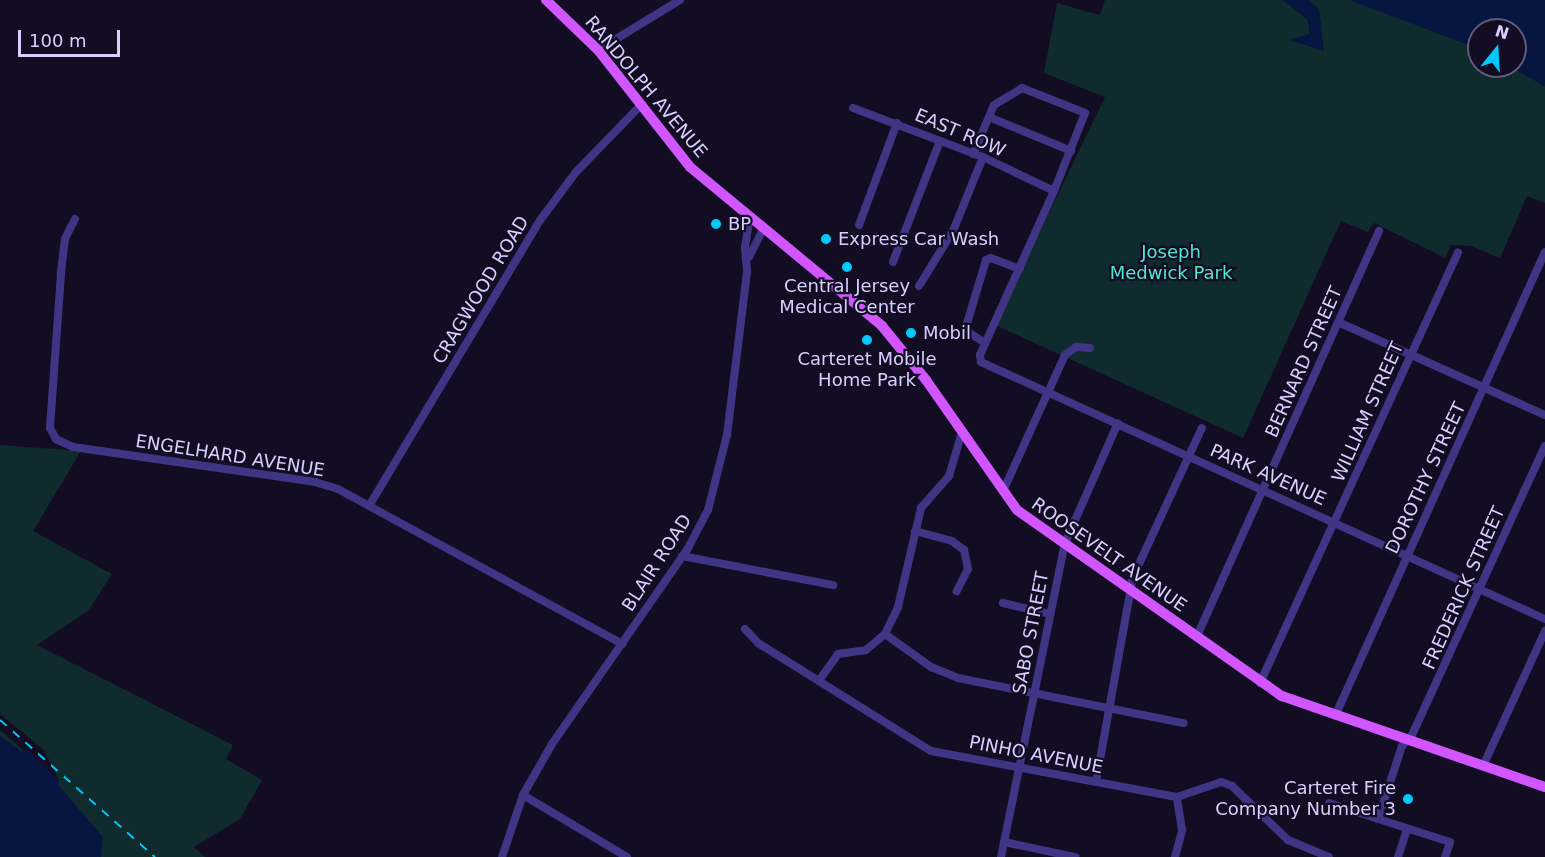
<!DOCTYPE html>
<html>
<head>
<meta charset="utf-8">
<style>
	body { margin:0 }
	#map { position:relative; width:1545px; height:857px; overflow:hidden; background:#130d23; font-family:"DejaVu Sans",sans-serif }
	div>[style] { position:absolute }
	.green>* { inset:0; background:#0f2b2d }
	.water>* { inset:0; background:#071641 }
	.minor>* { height:8px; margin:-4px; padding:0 4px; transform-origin:4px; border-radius:4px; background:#403584 }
	.major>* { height:10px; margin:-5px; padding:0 5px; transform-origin:5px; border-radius:5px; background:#d156ff }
	.rail>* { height:2px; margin-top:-1px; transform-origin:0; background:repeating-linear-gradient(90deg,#00c8fa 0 9px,transparent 0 17px) }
	.dots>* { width:16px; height:16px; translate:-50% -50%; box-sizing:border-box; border:3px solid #130d23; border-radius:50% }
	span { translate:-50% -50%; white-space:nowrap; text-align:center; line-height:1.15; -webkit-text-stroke:4.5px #130d23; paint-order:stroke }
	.street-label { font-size:18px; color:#d9cfff }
	.poi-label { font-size:18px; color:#d9cfff }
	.left { translate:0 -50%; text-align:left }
	.right { translate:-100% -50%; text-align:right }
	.park-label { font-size:18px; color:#55e5cf }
	.north { position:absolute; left:1467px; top:18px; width:60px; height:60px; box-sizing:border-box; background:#130d23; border:2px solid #625b7b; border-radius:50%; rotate:18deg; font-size:16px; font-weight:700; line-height:24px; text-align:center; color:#d9cfff }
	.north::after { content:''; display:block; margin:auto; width:21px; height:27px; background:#00c8fa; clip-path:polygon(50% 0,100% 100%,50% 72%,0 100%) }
	.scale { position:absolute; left:18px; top:30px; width:102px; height:27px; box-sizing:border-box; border:3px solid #d9cfff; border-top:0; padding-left:8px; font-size:18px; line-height:21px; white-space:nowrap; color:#d9cfff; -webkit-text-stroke:4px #130d23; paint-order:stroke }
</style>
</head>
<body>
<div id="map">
	<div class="green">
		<i style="clip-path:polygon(1105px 0,1283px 0,1308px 20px,1310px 34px,1291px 40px,1323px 50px,1319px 10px,1308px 0,1350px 0,1478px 48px,1479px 66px,1509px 66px,1545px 86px,1545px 203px,1527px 196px,1500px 258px,1471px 246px,1451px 245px,1445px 258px,1374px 223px,1368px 232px,1341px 221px,1243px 438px,995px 325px,1105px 97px,1044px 73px,1057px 3px,1100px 15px)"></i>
		<i style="clip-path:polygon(0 445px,81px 451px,33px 531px,112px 574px,88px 611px,37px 645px,233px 745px,226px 759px,262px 780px,240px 819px,194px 847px,205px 857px,0 857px,0 730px,59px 780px,44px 750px,0 714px)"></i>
	</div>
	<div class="water">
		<i style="clip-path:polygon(1283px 0,1308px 0,1319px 9px,1324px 51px,1290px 40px,1310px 34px,1309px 20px)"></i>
		<i style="clip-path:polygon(1350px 0,1545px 0,1545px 86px,1509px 66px,1515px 66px,1515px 30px,1479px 30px,1479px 49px)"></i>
		<i style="clip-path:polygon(0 736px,22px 752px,26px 749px,59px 780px,59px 786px,103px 837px,101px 857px,0 857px)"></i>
	</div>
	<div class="minor">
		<i style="left:598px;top:50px;width:96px;rotate:-31.4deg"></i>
		<i style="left:853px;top:108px;width:139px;rotate:20.7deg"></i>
		<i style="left:983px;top:157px;width:79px;rotate:25.6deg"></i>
		<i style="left:989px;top:117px;width:89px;rotate:22.5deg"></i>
		<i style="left:973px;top:154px;width:53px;rotate:-66.8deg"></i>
		<i style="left:994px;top:105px;width:33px;rotate:-31deg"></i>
		<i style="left:1022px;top:88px;width:68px;rotate:21.6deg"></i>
		<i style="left:1085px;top:113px;width:84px;rotate:111.7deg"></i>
		<i style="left:1054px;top:191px;width:180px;rotate:114.3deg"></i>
		<i style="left:980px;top:355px;width:7px;rotate:82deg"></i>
		<i style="left:981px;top:362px;width:620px;rotate:24.5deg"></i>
		<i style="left:75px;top:219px;width:22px;rotate:117deg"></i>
		<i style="left:65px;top:239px;width:35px;rotate:97deg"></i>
		<i style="left:61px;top:274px;width:154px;rotate:94.1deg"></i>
		<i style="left:50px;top:428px;width:13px;rotate:61deg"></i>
		<i style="left:56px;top:439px;width:19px;rotate:25deg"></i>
		<i style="left:73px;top:447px;width:245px;rotate:8.2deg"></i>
		<i style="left:315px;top:482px;width:24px;rotate:17deg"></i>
		<i style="left:338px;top:489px;width:324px;rotate:28.6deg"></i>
		<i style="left:859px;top:225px;width:109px;rotate:-69.6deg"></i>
		<i style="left:749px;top:257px;width:33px;rotate:-63deg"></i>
		<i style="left:893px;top:262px;width:130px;rotate:-68.8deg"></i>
		<i style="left:919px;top:286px;width:65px;rotate:-58.3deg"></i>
		<i style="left:953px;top:231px;width:80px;rotate:-67.9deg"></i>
		<i style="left:1338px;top:322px;width:227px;rotate:24.2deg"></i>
		<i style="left:985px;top:343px;width:24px;rotate:-147deg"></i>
		<i style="left:965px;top:330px;width:73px;rotate:-73.3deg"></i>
		<i style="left:986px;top:260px;width:5px;rotate:-22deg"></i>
		<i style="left:991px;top:258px;width:31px;rotate:21deg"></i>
		<i style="left:1003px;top:491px;width:149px;rotate:-65.5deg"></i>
		<i style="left:1065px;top:355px;width:14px;rotate:-36deg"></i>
		<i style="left:1076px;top:347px;width:14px;rotate:4deg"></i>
		<i style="left:369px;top:506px;width:335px;rotate:-59.1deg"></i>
		<i style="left:541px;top:219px;width:59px;rotate:-53.3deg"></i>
		<i style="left:576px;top:172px;width:92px;rotate:-45.9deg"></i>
		<i style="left:915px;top:531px;width:38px;rotate:15deg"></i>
		<i style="left:952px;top:541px;width:15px;rotate:37deg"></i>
		<i style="left:964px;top:550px;width:19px;rotate:78deg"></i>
		<i style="left:968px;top:569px;width:25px;rotate:117deg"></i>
		<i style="left:682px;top:556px;width:154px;rotate:10.9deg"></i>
		<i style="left:1003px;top:603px;width:48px;rotate:13.2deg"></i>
		<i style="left:745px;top:629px;width:19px;rotate:47deg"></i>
		<i style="left:758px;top:643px;width:204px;rotate:32deg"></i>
		<i style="left:931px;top:751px;width:250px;rotate:10.6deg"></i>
		<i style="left:1177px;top:797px;width:46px;rotate:-18.8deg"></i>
		<i style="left:1221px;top:782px;width:12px;rotate:20deg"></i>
		<i style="left:1232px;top:786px;width:78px;rotate:44deg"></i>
		<i style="left:1288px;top:840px;width:44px;rotate:22.5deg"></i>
		<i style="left:885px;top:634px;width:57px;rotate:35.7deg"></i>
		<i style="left:931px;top:667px;width:29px;rotate:22deg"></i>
		<i style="left:958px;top:678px;width:230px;rotate:11.3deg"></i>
		<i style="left:1197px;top:636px;width:444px;rotate:-65.8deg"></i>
		<i style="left:820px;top:679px;width:31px;rotate:-54deg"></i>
		<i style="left:838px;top:654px;width:28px;rotate:-8deg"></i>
		<i style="left:866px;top:650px;width:25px;rotate:-40deg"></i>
		<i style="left:885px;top:634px;width:30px;rotate:-64deg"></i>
		<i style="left:898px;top:607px;width:102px;rotate:-76.9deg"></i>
		<i style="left:921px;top:508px;width:43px;rotate:-48.8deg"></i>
		<i style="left:949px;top:476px;width:46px;rotate:-73.5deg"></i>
		<i style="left:1260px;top:683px;width:474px;rotate:-65.3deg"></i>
		<i style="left:1335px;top:716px;width:509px;rotate:-65.65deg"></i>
		<i style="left:1483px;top:766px;width:149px;rotate:-65.3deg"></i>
		<i style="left:1096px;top:782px;width:208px;rotate:-79.8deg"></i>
		<i style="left:1133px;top:577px;width:164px;rotate:-65.2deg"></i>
		<i style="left:523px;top:795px;width:121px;rotate:30.8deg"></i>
		<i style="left:1329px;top:803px;width:127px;rotate:17.9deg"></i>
		<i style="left:1450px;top:842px;width:16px;rotate:108deg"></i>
		<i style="left:1378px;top:819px;width:77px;rotate:-71.8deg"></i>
		<i style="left:1402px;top:746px;width:15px;rotate:-48deg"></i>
		<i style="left:1412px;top:735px;width:318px;rotate:-65.3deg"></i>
		<i style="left:1004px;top:842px;width:73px;rotate:11.9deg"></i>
		<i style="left:502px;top:857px;width:65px;rotate:-71.3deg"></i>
		<i style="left:523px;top:795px;width:59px;rotate:-60.4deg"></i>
		<i style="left:552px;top:744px;width:239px;rotate:-55.2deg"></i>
		<i style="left:688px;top:548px;width:43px;rotate:-62.2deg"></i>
		<i style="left:708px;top:510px;width:77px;rotate:-75.8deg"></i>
		<i style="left:727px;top:435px;width:165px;rotate:-83deg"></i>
		<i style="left:747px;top:271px;width:24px;rotate:-95deg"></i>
		<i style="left:745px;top:247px;width:30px;rotate:-81deg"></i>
		<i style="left:1001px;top:857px;width:320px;rotate:-78.5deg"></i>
		<i style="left:1065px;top:543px;width:131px;rotate:-66.2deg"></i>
		<i style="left:1175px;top:857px;width:28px;rotate:-75deg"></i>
		<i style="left:1182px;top:830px;width:33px;rotate:-99deg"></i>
		<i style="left:1398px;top:857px;width:29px;rotate:-72deg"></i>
	</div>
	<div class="major">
		<i style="left:546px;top:0;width:72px;rotate:43.9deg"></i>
		<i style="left:598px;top:50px;width:149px;rotate:51.8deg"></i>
		<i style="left:690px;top:167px;width:249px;rotate:39.6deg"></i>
		<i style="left:882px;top:326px;width:70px;rotate:50.8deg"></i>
		<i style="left:926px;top:380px;width:159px;rotate:55deg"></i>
		<i style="left:1017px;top:510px;width:324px;rotate:35.1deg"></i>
		<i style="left:1282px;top:696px;width:278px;rotate:19.1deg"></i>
	</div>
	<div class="rail">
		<i style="left:0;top:720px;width:207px;rotate:41.5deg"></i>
	</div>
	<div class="dots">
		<i style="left:716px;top:224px;background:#00c8fa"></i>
		<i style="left:826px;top:239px;background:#00c8fa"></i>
		<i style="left:847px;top:267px;background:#00c8fa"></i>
		<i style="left:911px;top:333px;background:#00c8fa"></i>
		<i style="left:867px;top:340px;background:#00c8fa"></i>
		<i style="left:1408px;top:799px;background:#00c8fa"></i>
	</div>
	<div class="street-label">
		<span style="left:646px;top:87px;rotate:50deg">RANDOLPH AVENUE</span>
		<span style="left:960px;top:133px;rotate:23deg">EAST ROW</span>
		<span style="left:481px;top:290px;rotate:-59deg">CRAGWOOD ROAD</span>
		<span style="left:1304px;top:362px;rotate:-66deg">BERNARD STREET</span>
		<span style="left:1368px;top:412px;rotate:-66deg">WILLIAM STREET</span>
		<span style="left:230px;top:456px;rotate:9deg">ENGELHARD AVENUE</span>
		<span style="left:1268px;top:475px;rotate:24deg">PARK AVENUE</span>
		<span style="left:1426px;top:478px;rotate:-65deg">DOROTHY STREET</span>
		<span style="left:1109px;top:555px;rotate:35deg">ROOSEVELT AVENUE</span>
		<span style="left:657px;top:563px;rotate:-57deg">BLAIR ROAD</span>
		<span style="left:1464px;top:588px;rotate:-66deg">FREDERICK STREET</span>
		<span style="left:1031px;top:633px;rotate:-79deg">SABO STREET</span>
		<span style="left:1036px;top:755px;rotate:11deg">PINHO AVENUE</span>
	</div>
	<div class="poi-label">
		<span class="left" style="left:728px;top:224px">BP</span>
		<span class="left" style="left:838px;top:239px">Express Car Wash</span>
		<span style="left:847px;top:297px">Central Jersey<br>Medical Center</span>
		<span class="left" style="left:923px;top:333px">Mobil</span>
		<span style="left:867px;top:370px">Carteret Mobile<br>Home Park</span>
		<span class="right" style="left:1396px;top:799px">Carteret Fire<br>Company Number 3</span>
	</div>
	<div class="park-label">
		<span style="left:1171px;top:263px">Joseph<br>Medwick Park</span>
	</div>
	<div class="north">N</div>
	<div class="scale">100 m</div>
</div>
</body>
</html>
